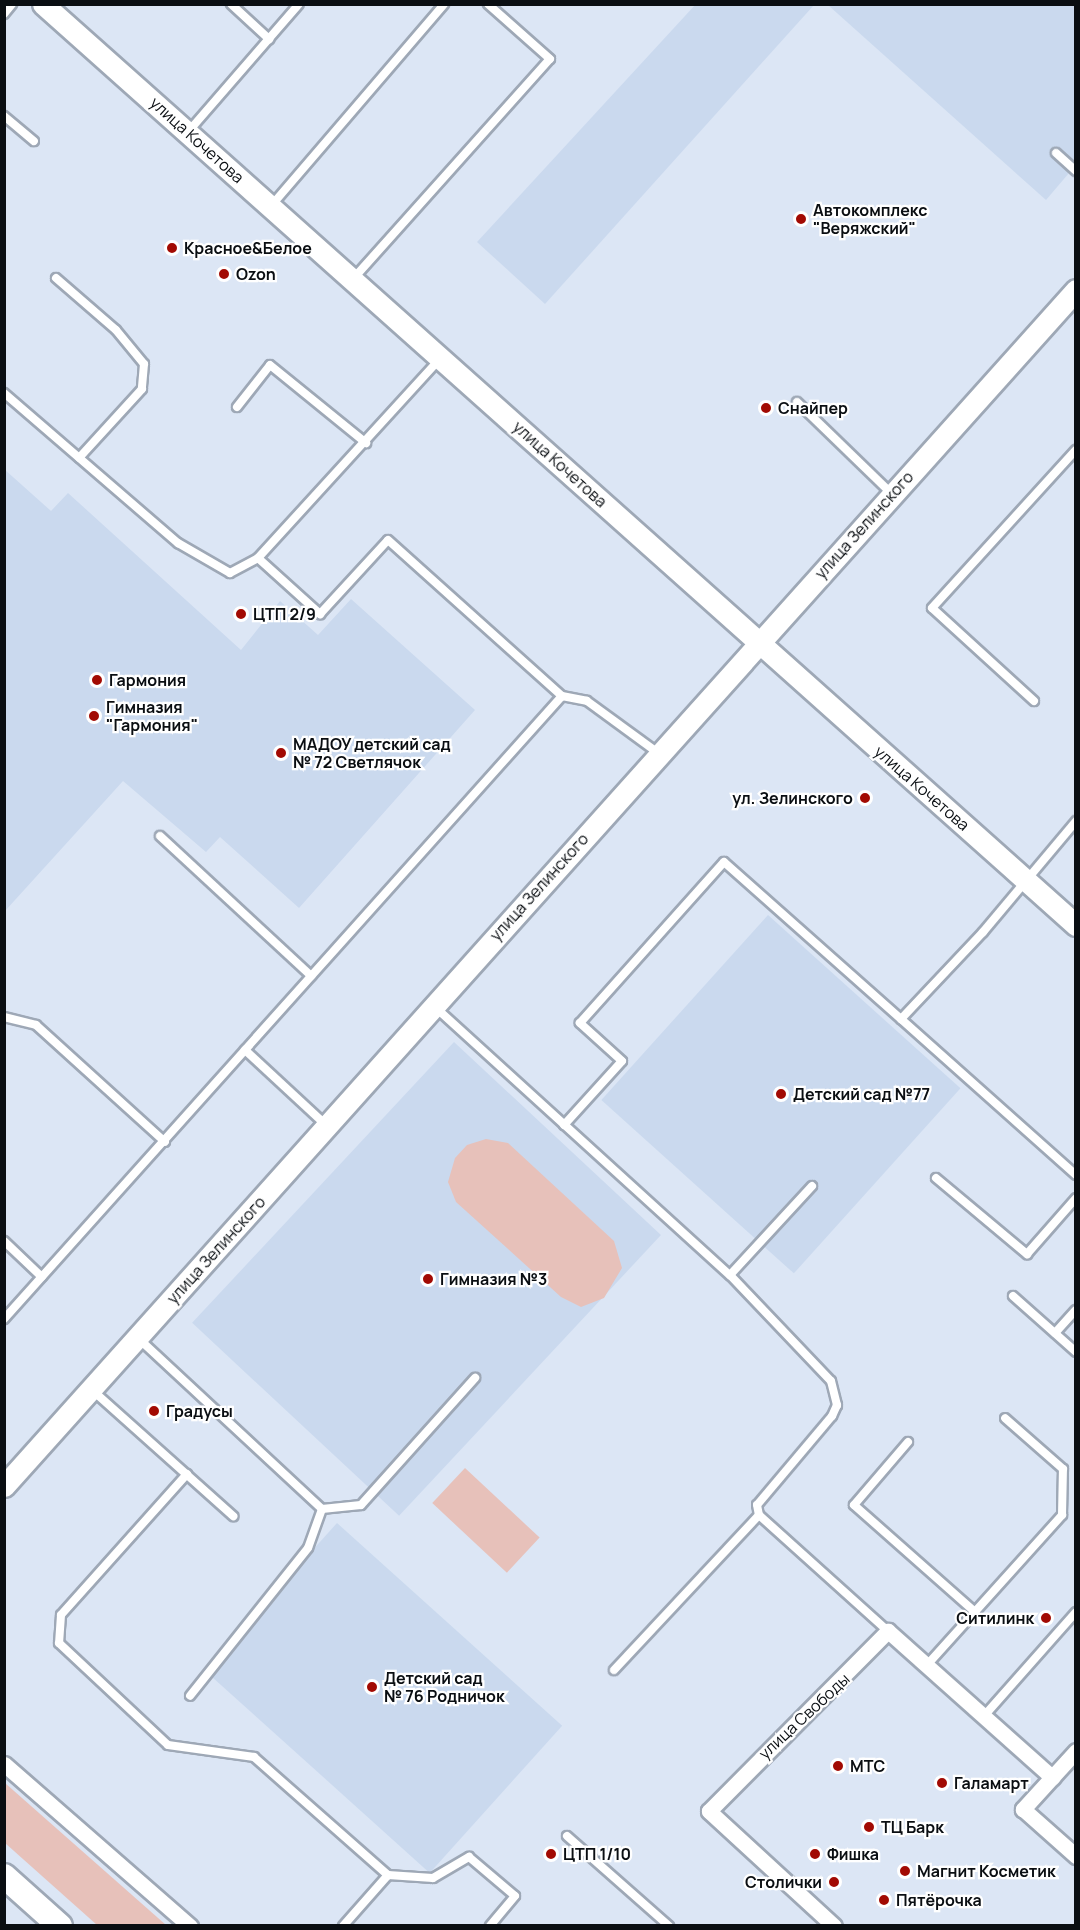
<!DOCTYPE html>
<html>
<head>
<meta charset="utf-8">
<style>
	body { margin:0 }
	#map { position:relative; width:1080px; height:1930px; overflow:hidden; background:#dce6f5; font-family:Manrope,sans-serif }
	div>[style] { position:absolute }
	.built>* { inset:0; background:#cad9ee; transform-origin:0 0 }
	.green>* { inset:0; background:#e7c1ba; transform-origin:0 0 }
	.roads { filter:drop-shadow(2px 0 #9ea8b6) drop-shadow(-2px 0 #9ea8b6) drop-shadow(0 2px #9ea8b6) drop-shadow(0 -2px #9ea8b6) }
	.lane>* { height:8px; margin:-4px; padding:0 4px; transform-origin:4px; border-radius:4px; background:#fff }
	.street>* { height:15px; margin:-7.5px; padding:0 7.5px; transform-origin:7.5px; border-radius:7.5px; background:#fff }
	.secondary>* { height:21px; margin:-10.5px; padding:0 10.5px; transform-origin:10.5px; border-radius:10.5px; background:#fff }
	.primary>* { height:24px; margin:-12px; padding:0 12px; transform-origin:12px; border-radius:12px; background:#fff }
	.dots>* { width:16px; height:16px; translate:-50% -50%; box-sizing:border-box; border:3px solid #fff; border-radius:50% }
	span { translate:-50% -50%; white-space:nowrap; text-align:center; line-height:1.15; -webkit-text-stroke:4.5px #fff; paint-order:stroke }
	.street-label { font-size:16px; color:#0a0e12 }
	.poi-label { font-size:16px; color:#0a0e12; font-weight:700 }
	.left { translate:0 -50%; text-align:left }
	.right { translate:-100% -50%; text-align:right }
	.frame { position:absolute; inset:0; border:6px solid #0a0e12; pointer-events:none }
</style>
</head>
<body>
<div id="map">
	<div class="built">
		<i style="clip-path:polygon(696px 4px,814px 5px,545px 304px,477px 242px)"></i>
		<i style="clip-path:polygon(828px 5px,1075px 5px,1075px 166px,1046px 200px)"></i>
		<i style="clip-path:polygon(4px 469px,51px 511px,68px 493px,241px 650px,280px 601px,318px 635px,351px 599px,475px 710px,299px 908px,220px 837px,206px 852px,123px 781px,5px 911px)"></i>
		<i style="left:768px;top:915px;width:259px;height:249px;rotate:42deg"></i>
		<i style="left:454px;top:1042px;width:283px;height:384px;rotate:43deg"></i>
		<i style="left:337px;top:1523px;width:303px;height:198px;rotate:42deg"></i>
	</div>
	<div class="green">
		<i style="clip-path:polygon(486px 1139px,508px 1143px,614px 1241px,622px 1268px,604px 1298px,581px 1307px,561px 1297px,456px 1202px,448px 1182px,455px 1158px,467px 1145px)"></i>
		<i style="left:465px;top:1468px;width:102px;height:48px;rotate:43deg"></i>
		<i style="clip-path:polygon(5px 1783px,166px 1925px,97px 1925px,5px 1843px)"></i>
	</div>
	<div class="roads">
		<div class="lane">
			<i style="left:231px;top:4px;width:52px;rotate:42.6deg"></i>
			<i style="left:4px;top:14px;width:13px;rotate:-51deg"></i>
			<i style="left:4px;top:116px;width:39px;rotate:40deg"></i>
			<i style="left:188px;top:132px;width:169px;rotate:-49.1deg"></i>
			<i style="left:1056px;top:153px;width:27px;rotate:42deg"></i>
			<i style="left:271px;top:206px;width:266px;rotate:-49.4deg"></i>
			<i style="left:56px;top:278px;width:79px;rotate:40.9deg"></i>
			<i style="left:116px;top:330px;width:44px;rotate:50.5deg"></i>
			<i style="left:144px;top:364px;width:25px;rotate:95deg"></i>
			<i style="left:142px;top:389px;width:93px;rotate:132.4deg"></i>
			<i style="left:353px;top:279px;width:295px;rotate:-48.2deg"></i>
			<i style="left:550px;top:59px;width:83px;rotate:-138.4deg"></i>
			<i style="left:4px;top:393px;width:230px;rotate:40.8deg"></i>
			<i style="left:178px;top:543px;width:60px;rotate:30deg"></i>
			<i style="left:230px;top:573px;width:32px;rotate:-28deg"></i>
			<i style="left:258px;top:558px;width:270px;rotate:-47.6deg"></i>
			<i style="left:797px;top:402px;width:131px;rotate:44.1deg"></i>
			<i style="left:237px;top:407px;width:53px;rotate:-51.8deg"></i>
			<i style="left:270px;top:365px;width:124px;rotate:39.1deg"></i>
			<i style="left:258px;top:558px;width:84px;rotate:42.1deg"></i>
			<i style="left:320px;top:614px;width:100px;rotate:-47.4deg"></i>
			<i style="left:388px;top:540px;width:234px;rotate:41.9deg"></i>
			<i style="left:562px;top:696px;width:25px;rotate:11deg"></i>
			<i style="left:587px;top:701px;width:88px;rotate:36.2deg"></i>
			<i style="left:1034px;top:701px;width:138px;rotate:-137.6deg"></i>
			<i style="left:932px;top:608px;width:214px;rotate:-47.7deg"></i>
			<i style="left:160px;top:836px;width:206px;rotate:42.8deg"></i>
			<i style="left:435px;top:1007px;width:399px;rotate:42.3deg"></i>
			<i style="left:730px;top:1275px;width:146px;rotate:46.4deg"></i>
			<i style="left:831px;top:1381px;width:25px;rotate:76deg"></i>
			<i style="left:837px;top:1405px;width:12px;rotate:114deg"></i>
			<i style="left:832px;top:1416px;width:116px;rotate:130.1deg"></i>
			<i style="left:757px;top:1505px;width:10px;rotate:79deg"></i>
			<i style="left:759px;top:1515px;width:173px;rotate:42deg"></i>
			<i style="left:4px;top:1017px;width:33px;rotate:14deg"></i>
			<i style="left:36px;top:1025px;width:174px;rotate:42.2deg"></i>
			<i style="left:901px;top:1019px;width:234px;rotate:41.7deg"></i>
			<i style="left:245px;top:1050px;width:110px;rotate:42.8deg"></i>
			<i style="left:564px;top:1125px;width:86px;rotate:-47.8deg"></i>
			<i style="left:622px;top:1061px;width:57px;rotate:-137.9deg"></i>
			<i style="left:580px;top:1023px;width:216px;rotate:-48.2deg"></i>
			<i style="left:724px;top:862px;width:237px;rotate:41.6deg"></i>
			<i style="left:901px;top:1019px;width:120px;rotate:-46.7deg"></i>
			<i style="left:983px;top:932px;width:145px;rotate:-50deg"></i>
			<i style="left:936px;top:1178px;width:119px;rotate:39.9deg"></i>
			<i style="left:1027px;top:1254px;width:74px;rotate:-48.8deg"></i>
			<i style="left:4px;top:1241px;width:52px;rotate:43.5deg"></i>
			<i style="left:730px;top:1275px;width:121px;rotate:-47.3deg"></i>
			<i style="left:1013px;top:1296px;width:84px;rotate:41.6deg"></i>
			<i style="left:4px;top:1319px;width:836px;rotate:-48.15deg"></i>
			<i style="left:1055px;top:1333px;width:31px;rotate:-48deg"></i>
			<i style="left:138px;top:1338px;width:251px;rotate:42.9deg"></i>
			<i style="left:322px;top:1509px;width:41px;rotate:109.7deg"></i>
			<i style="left:308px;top:1548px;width:189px;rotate:128.6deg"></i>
			<i style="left:91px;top:1389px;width:191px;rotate:41.8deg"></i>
			<i style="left:908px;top:1442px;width:83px;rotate:130.6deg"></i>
			<i style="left:854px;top:1505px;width:162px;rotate:41.5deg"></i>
			<i style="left:187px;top:1474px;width:189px;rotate:131.8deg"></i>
			<i style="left:61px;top:1615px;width:28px;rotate:94deg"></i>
			<i style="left:59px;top:1643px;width:149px;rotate:43.1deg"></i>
			<i style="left:168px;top:1745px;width:87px;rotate:7.9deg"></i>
			<i style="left:254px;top:1757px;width:179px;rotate:41.4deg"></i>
			<i style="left:388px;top:1875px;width:68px;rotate:131.4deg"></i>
			<i style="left:322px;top:1509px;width:39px;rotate:-6deg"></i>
			<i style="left:361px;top:1505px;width:171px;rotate:-48.1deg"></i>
			<i style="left:927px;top:1665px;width:202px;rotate:-48deg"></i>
			<i style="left:1062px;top:1515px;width:46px;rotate:-88.8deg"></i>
			<i style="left:1063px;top:1469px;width:77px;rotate:-138.7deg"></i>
			<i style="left:614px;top:1670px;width:212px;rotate:-46.9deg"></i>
			<i style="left:984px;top:1716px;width:139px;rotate:-48.5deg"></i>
			<i style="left:567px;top:1836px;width:136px;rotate:41.4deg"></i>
			<i style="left:388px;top:1875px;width:45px;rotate:3.8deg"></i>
			<i style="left:433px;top:1878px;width:42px;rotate:-30.3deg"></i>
			<i style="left:469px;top:1857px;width:60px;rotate:40.3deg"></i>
			<i style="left:515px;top:1896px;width:39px;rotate:130deg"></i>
		</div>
		<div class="street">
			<i style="left:1076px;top:1751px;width:79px;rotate:132.4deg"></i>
			<i style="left:1023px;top:1809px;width:71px;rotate:41.6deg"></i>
			<i style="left:4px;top:1764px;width:247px;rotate:41.1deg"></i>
			<i style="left:834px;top:1926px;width:170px;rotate:-137.4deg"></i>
			<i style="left:709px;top:1811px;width:254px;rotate:-45.2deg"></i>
			<i style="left:888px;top:1631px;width:220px;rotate:41.7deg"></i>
		</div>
		<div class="secondary">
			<i style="left:43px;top:4px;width:1384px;rotate:41.72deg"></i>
			<i style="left:4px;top:1486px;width:1606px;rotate:-48.13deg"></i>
		</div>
		<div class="primary">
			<i style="left:4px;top:1876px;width:75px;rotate:41.8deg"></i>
		</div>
	</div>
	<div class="dots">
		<i style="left:801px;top:219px;background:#a20a03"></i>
		<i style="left:172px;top:248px;background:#a20a03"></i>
		<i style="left:224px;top:274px;background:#a20a03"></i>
		<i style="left:766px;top:408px;background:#a20a03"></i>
		<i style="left:241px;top:614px;background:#a20a03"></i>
		<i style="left:97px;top:680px;background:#a20a03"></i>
		<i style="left:94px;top:716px;background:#a20a03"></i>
		<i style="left:281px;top:753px;background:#a20a03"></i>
		<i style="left:865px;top:798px;background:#a20a03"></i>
		<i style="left:781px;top:1094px;background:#a20a03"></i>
		<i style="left:428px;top:1279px;background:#a20a03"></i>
		<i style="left:154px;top:1411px;background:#a20a03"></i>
		<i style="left:1046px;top:1618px;background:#a20a03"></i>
		<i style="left:372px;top:1687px;background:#a20a03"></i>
		<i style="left:838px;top:1766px;background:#a20a03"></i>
		<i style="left:942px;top:1783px;background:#a20a03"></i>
		<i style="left:869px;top:1827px;background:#a20a03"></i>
		<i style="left:551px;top:1854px;background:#a20a03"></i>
		<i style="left:815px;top:1854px;background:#a20a03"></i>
		<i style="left:905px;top:1871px;background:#a20a03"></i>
		<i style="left:834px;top:1882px;background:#a20a03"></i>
		<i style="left:884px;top:1900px;background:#a20a03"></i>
	</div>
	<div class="street-label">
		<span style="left:197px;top:140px;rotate:42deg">улица Кочетова</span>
		<span style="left:560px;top:464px;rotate:42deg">улица Кочетова</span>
		<span style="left:864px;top:525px;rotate:-48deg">улица Зелинского</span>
		<span style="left:922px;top:788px;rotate:41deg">улица Кочетова</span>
		<span style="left:539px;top:887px;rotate:-48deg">улица Зелинского</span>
		<span style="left:216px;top:1250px;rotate:-48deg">улица Зелинского</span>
		<span style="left:804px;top:1716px;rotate:-43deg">улица Свободы</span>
	</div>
	<div class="poi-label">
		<span class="left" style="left:813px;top:219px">Автокомплекс<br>"Веряжский"</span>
		<span class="left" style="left:184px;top:248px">Красное&amp;Белое</span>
		<span class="left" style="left:236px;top:274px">Ozon</span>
		<span class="left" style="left:778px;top:408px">Снайпер</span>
		<span class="left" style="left:253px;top:614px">ЦТП 2/9</span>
		<span class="left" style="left:109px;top:680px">Гармония</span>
		<span class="left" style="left:106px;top:716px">Гимназия<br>"Гармония"</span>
		<span class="left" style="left:293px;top:753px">МАДОУ детский сад<br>№ 72 Светлячок</span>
		<span class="right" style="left:853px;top:798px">ул. Зелинского</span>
		<span class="left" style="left:793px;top:1094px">Детский сад №77</span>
		<span class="left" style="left:440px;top:1279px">Гимназия №3</span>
		<span class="left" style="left:166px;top:1411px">Градусы</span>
		<span class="right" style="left:1034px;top:1618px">Ситилинк</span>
		<span class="left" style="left:384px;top:1687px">Детский сад<br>№ 76 Родничок</span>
		<span class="left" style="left:850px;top:1766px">МТС</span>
		<span class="left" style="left:954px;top:1783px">Галамарт</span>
		<span class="left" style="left:881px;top:1827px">ТЦ Барк</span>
		<span class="left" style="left:563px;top:1854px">ЦТП 1/10</span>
		<span class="left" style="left:827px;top:1854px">Фишка</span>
		<span class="left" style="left:917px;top:1871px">Магнит Косметик</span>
		<span class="right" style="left:822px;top:1882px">Столички</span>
		<span class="left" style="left:896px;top:1900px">Пятёрочка</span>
	</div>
	<div class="frame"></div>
</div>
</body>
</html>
